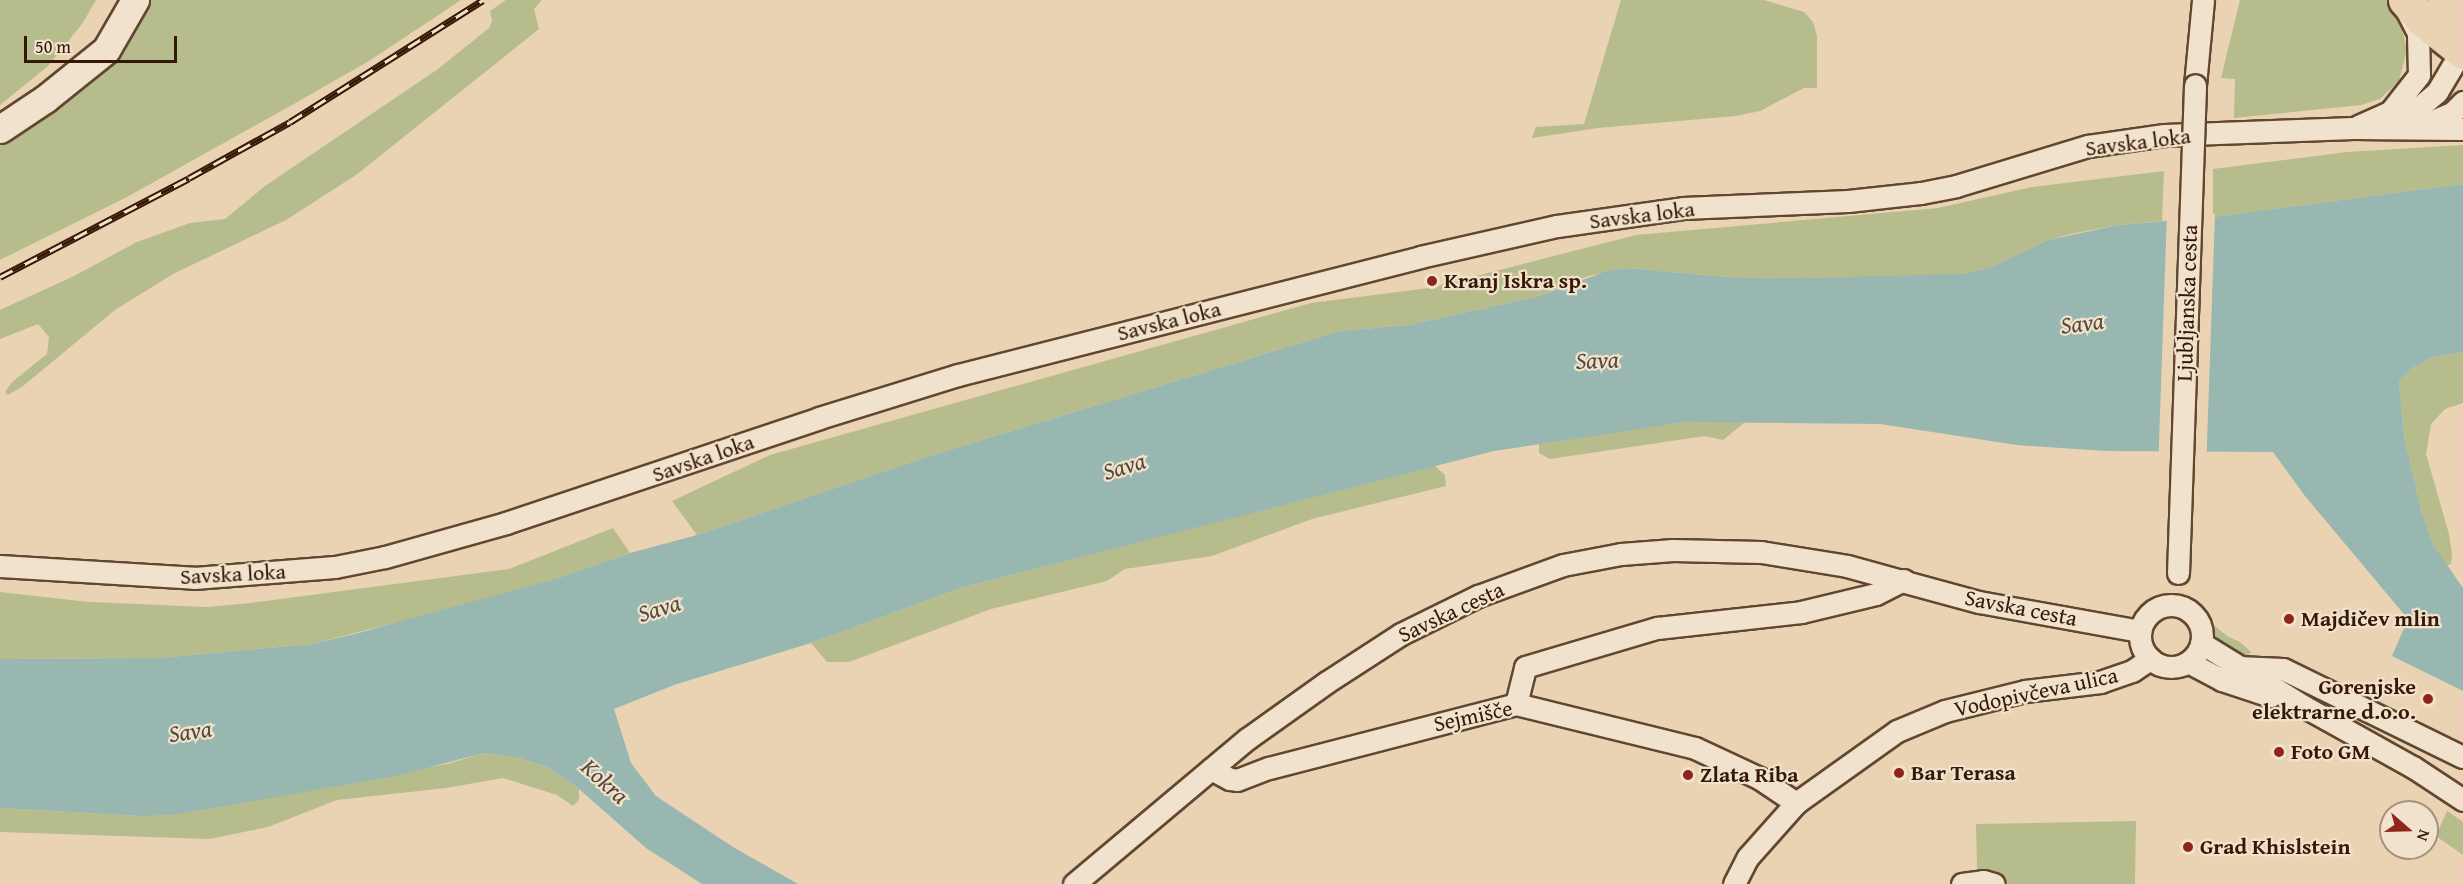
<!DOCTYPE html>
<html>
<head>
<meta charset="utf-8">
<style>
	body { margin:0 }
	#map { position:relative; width:2463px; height:884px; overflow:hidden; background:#ead3b2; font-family:"Gentium Book Plus",serif }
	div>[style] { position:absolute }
	.green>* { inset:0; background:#b7bc8c }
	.water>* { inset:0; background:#98b7b1 }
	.pier>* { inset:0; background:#ead3b2; transform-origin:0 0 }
	.roads { filter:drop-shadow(2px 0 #624730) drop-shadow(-2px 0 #624730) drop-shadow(0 2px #624730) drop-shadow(0 -2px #624730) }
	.minor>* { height:21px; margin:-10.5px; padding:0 10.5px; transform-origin:10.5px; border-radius:10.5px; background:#f1e2cd }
	.minor>.ring { margin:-10.5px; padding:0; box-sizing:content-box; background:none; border:21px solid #f1e2cd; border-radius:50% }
	.tertiary>* { height:27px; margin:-13.5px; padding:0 13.5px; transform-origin:13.5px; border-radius:13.5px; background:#f1e2cd }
	.primary>* { height:33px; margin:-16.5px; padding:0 16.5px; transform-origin:16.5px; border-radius:16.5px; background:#ead3b2 }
	.rail>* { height:7px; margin-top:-3.5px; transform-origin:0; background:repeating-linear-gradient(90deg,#f1e2cd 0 14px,#351805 0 28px); box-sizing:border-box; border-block:2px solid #351805 }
	.bridges { filter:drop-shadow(2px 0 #624730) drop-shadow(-2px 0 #624730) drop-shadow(0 2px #624730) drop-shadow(0 -2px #624730) }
	.minor-bridge>* { height:21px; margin:-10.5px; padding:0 10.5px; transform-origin:10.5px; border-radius:10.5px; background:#f1e2cd }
	.dots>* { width:16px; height:16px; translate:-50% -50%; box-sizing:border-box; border:3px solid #f1e2cd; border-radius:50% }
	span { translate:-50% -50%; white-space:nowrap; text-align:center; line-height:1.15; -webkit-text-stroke:4.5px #f1e2cd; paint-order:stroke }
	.street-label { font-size:22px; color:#351805 }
	.poi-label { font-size:22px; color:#351805; font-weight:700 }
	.left { translate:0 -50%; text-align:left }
	.right { translate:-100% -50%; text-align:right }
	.water-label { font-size:24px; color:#534839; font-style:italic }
	.north { position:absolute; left:2379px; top:800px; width:60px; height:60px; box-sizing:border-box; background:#f1e2cd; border:2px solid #a6917d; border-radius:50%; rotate:110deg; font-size:16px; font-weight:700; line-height:24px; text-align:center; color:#351805 }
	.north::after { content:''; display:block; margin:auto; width:21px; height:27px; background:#8f2418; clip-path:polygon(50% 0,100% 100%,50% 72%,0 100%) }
	.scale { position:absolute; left:24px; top:36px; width:153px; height:27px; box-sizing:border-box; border:3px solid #351805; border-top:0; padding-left:8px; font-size:18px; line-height:21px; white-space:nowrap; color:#351805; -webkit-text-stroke:4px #f1e2cd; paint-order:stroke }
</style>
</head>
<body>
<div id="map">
	<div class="green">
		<i style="clip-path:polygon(0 0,96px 0,82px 24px,48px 66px,0 105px)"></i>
		<i style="clip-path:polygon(144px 0,461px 0,369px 61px,292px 105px,127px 197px,0 260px,0 143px,62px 104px,90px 79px)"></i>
		<i style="clip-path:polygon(506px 0,542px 0,534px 9px,539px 29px,356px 175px,286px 220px,173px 274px,115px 310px,23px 386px,8px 395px,5px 392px,12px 382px,47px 354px,49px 337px,38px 324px,0 339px,0 310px,74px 276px,137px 242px,190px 223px,225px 219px,265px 186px,438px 69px,489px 28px,492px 21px,490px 11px)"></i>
		<i style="clip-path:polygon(1621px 0,1764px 0,1804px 12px,1813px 22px,1817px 36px,1817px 88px,1804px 88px,1760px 111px,1736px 116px,1598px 128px,1532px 138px,1536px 127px,1584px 124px)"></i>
		<i style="clip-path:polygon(2240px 0,2386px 0,2400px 21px,2407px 49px,2399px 81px,2380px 99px,2361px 105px,2234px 118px,2235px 79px,2221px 78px)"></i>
		<i style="clip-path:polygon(2463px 145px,2463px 184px,2213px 217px,2213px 169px,2347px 152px)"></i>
		<i style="clip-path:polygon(2164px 171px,2162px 221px,2118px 225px,2075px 233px,2048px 240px,1989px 268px,1961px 274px,1930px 276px,1805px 278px,1726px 277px,1628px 268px,1588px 276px,1536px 297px,1408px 325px,1340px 331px,923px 458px,697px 535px,672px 501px,770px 455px,1311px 303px,1429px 288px,1636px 235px,1938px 208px,2032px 187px)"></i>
		<i style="clip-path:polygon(2463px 352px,2463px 403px,2445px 409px,2431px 424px,2426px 454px,2449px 534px,2452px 554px,2451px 564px,2446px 566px,2433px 545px,2422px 513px,2404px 436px,2399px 381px,2412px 368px,2431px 358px)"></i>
		<i style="clip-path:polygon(1686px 422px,1745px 422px,1723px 440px,1705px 436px,1550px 459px,1539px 453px,1539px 442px)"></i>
		<i style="clip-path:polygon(1434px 465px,1445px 475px,1446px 486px,1312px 519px,1212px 556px,1125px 569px,1107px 581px,991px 609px,849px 662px,827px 662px,811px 643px,961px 588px)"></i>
		<i style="clip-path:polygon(613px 528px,630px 553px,558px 578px,460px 607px,311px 644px,160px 658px,0 659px,0 592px,89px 602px,207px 607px,251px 603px,509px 569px)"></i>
		<i style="clip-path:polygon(2209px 621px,2227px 636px,2240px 642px,2251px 652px,2248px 655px,2239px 654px,2218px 643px)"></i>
		<i style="clip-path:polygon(484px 753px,518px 758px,548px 767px,579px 789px,579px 800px,573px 806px,557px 795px,503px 778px,446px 788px,337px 800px,268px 827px,209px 839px,0 832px,0 808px,141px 816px,447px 764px)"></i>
		<i style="clip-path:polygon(2447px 811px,2463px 822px,2463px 855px,2436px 836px)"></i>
		<i style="clip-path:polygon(2136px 821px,2135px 884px,2010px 884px,1981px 876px,1977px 868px,1976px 824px)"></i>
	</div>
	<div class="water">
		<i style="clip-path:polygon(2463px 184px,2463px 352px,2431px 358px,2412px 368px,2399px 381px,2404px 436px,2422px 513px,2433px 545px,2463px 588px,2463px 691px,2392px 656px,2408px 619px,2305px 496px,2273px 452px,2106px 451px,2017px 445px,1880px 424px,1686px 422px,1494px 451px,961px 588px,811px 643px,674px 685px,614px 709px,631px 763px,656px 796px,733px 847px,798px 884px,702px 884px,646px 848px,579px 789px,548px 767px,518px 758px,484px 753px,396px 776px,179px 814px,141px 816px,0 808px,0 659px,160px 658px,311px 644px,355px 634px,558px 578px,630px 553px,697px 535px,923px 458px,1340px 331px,1408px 325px,1536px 297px,1607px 271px,1628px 268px,1726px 277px,1805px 278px,1961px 274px,1989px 268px,2048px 240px,2118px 225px,2213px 217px)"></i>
	</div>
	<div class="pier">
		<i style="left:2215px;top:214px;width:241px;height:48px;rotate:92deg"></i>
	</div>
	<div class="roads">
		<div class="minor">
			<i style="left:2195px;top:85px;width:85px;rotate:-84.6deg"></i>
			<i style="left:2390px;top:112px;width:28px;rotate:-8deg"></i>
			<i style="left:2418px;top:108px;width:25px;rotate:-40deg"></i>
			<i style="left:2437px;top:92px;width:51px;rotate:-59.4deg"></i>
			<i style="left:2358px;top:126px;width:35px;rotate:-24deg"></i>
			<i style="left:2390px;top:112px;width:47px;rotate:-51.9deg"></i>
			<i style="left:2419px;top:75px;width:42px;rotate:-91.4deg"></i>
			<i style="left:2418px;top:33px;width:25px;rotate:-117deg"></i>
			<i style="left:2421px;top:126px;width:34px;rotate:-23deg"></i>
			<i style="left:2452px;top:113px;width:16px;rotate:-45deg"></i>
			<i style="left:0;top:566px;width:194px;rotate:3.5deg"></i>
			<i style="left:194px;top:578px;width:141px;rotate:-4.5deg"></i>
			<i style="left:335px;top:567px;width:51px;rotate:-11.3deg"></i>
			<i style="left:385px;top:557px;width:126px;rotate:-15.7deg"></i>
			<i style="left:506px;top:523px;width:330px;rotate:-18.5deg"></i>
			<i style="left:819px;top:418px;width:145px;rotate:-17.2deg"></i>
			<i style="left:958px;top:375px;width:477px;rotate:-14.3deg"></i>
			<i style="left:1420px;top:257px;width:140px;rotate:-12.8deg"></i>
			<i style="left:1557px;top:226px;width:127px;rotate:-8.1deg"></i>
			<i style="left:1683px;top:208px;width:165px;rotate:-2.4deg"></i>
			<i style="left:1848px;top:201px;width:73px;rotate:-6.3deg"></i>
			<i style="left:1921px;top:193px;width:36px;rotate:-11deg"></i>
			<i style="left:1956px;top:186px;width:138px;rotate:-16.9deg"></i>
			<i style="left:2088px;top:146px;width:77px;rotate:-8.2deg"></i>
			<i style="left:2164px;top:135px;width:189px;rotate:-2.1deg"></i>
			<i style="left:2353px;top:128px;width:110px;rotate:0.5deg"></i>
			<i class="ring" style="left:2140px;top:605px;width:41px;height:41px"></i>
			<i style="left:2201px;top:643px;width:122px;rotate:31.6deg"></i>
			<i style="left:2305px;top:707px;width:124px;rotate:29.1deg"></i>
			<i style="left:2413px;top:767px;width:60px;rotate:33.4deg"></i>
			<i style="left:2188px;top:662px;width:38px;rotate:28deg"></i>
			<i style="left:2222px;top:680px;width:51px;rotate:18.4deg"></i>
			<i style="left:2222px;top:680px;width:21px;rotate:-39deg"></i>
			<i style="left:2238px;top:667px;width:45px;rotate:2.5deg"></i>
			<i style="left:2283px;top:669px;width:200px;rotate:26.1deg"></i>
			<i style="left:1516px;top:704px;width:38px;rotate:-76deg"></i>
			<i style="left:1525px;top:667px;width:138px;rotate:-16.5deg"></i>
			<i style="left:1657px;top:628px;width:145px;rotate:-6.3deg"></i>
			<i style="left:1801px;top:612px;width:77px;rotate:-13.5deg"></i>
			<i style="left:1876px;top:594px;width:31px;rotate:-27deg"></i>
			<i style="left:1211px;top:769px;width:21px;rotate:28deg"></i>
			<i style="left:1230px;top:779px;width:7px;rotate:8deg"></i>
			<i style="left:1237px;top:780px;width:34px;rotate:-21deg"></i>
			<i style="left:1269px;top:768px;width:255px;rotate:-14.5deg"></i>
			<i style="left:1516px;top:704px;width:184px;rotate:13.8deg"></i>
			<i style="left:1695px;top:748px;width:71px;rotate:25.1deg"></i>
			<i style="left:1759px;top:778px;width:45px;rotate:34deg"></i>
			<i style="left:1074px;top:884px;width:226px;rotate:-40deg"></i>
			<i style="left:1247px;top:739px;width:98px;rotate:-35.5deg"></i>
			<i style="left:1327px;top:682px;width:88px;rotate:-33deg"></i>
			<i style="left:1401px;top:634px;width:86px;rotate:-26.3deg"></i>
			<i style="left:1478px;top:596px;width:90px;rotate:-20deg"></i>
			<i style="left:1563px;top:565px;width:59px;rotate:-10.7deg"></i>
			<i style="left:1621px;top:554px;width:52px;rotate:-4.4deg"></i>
			<i style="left:1673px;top:550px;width:88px;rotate:1.3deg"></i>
			<i style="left:1761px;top:552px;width:87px;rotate:9.2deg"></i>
			<i style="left:1847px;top:566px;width:137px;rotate:15.3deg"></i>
			<i style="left:1979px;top:602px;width:164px;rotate:10.2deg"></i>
			<i style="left:1734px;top:884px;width:30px;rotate:-63deg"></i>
			<i style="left:1748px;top:857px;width:72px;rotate:-48.4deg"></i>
			<i style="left:1796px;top:803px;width:124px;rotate:-35.5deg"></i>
			<i style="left:1897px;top:731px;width:52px;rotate:-22.6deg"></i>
			<i style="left:1945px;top:711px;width:82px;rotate:-14deg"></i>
			<i style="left:2025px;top:691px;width:76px;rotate:-6.8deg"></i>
			<i style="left:2100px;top:682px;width:34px;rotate:-19deg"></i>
			<i style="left:2132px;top:671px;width:22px;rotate:-34deg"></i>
			<i style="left:1962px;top:884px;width:21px;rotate:-8deg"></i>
			<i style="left:1983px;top:881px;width:11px;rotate:15deg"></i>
		</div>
		<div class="tertiary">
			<i style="left:0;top:129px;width:54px;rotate:-33.7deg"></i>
			<i style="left:45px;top:99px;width:78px;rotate:-38.8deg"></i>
			<i style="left:106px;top:50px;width:58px;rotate:-59.9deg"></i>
		</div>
		<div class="primary">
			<i style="left:2405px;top:0;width:28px;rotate:48deg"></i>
			<i style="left:2424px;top:21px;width:50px;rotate:38.5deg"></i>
			<i style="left:2444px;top:0;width:26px;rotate:43deg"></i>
		</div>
	</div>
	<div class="rail">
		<i style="left:0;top:277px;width:213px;rotate:-27.6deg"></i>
		<i style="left:189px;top:178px;width:115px;rotate:-29deg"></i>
		<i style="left:290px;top:122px;width:228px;rotate:-32.3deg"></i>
	</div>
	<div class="bridges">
		<div class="minor-bridge">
			<i style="left:2178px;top:573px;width:488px;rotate:-88deg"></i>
		</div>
	</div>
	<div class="dots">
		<i style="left:1432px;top:281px;background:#8f2418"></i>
		<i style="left:2289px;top:619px;background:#8f2418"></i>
		<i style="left:2428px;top:699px;background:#8f2418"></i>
		<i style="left:2279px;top:752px;background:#8f2418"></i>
		<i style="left:1899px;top:773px;background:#8f2418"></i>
		<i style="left:1688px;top:775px;background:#8f2418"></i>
		<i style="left:2188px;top:847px;background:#8f2418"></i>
	</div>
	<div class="street-label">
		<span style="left:2138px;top:142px;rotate:-7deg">Savska loka</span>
		<span style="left:1642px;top:215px;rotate:-7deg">Savska loka</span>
		<span style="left:2187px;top:303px;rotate:-88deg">Ljubljanska cesta</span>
		<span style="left:1169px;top:321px;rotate:-14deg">Savska loka</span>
		<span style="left:703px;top:458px;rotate:-19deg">Savska loka</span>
		<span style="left:233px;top:574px;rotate:-3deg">Savska loka</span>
		<span style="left:2021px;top:608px;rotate:11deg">Savska cesta</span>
		<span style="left:1451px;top:612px;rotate:-25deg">Savska cesta</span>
		<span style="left:2036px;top:692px;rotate:-12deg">Vodopivčeva ulica</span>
		<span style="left:1473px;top:716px;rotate:-12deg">Sejmišče</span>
	</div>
	<div class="poi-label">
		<span class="left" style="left:1444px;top:281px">Kranj Iskra sp.</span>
		<span class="left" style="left:2301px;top:619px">Majdičev mlin</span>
		<span class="right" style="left:2416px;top:699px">Gorenjske<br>elektrarne d.o.o.</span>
		<span class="left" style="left:2291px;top:752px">Foto GM</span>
		<span class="left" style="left:1911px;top:773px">Bar Terasa</span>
		<span class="left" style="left:1700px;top:775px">Zlata Riba</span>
		<span class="left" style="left:2200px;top:847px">Grad Khislstein</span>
	</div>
	<div class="water-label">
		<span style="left:2082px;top:323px;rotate:-7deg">Sava</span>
		<span style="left:1597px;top:360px;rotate:-2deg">Sava</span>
		<span style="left:1124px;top:466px;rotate:-17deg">Sava</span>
		<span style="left:659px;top:608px;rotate:-17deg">Sava</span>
		<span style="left:190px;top:731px;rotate:-8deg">Sava</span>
		<span style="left:605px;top:781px;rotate:42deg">Kokra</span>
	</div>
	<div class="north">N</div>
	<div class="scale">50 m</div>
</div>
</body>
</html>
